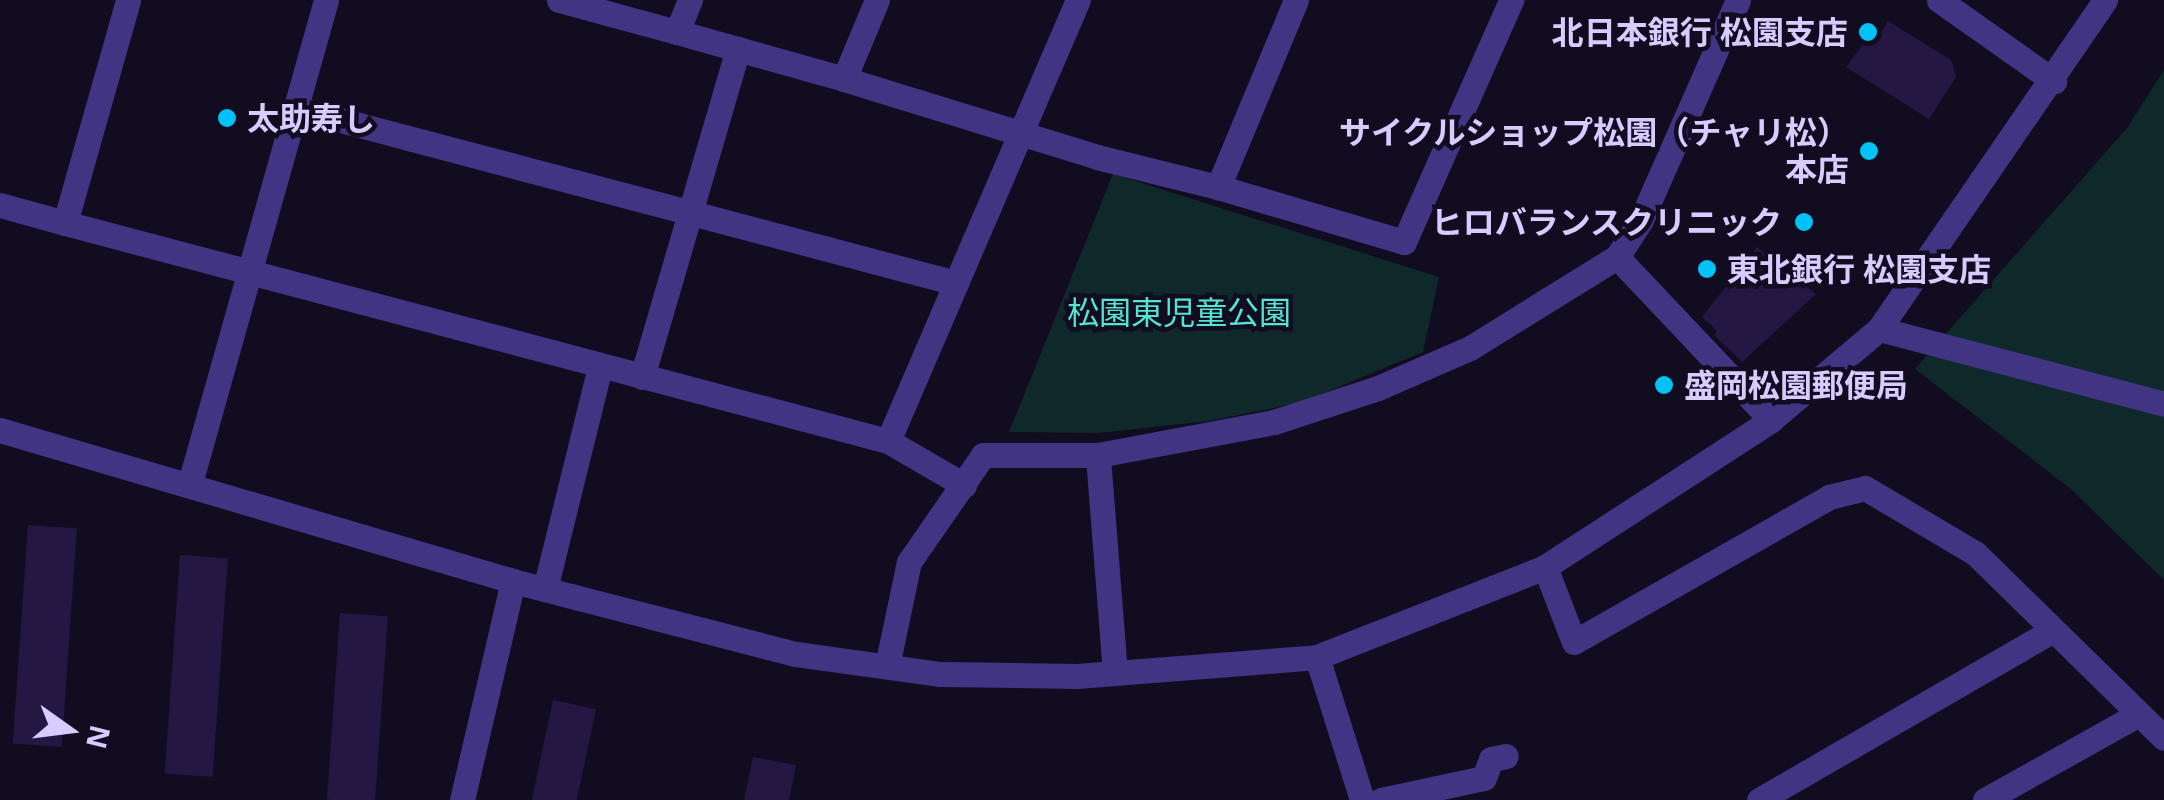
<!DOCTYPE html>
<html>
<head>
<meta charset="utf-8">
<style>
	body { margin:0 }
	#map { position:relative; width:2164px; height:800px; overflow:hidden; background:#120c21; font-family:"Open Sans","Noto Sans JP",sans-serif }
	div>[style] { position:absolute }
	.green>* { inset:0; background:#0f292b }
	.building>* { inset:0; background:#251743; transform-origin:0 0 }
	.minor>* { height:25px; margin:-12.5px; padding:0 12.5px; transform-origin:12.5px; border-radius:12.5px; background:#403483 }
	.dots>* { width:28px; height:28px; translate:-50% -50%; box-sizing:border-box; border:5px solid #120c21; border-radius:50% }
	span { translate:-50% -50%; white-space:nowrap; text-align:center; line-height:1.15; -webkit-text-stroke:9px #120c21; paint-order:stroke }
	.poi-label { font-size:32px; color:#d8ccff; font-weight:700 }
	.right { translate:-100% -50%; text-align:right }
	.left { translate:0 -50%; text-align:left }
	.park-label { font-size:32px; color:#52e5d1 }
	.north { position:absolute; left:20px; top:680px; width:100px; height:100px; -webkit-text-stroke:8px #120c21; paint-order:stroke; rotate:104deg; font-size:28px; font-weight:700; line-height:40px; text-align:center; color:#d8ccff }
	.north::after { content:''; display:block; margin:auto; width:35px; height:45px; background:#d8ccff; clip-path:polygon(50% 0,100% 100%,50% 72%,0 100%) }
</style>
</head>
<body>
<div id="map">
	<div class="green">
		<i style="clip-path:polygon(2164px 70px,2164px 580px,2071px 489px,1915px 369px,2127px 128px)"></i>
		<i style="clip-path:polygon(1113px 174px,1439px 277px,1423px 352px,1302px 402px,1209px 421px,1099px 433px,1009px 432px)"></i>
	</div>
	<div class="building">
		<i style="clip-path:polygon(1888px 21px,1951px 60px,1956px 77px,1929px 119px,1846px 67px,1872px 33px,1878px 38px)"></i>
		<i style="clip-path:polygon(1757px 247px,1816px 294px,1742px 362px,1714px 335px,1717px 331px,1702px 317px)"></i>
		<i style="left:28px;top:525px;width:49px;height:219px;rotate:4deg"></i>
		<i style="left:180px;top:555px;width:48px;height:219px;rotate:4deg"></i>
		<i style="left:340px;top:613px;width:48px;height:187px;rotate:4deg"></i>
		<i style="left:553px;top:700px;width:44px;height:102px;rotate:12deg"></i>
		<i style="clip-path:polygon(753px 757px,796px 765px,789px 800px,744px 800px)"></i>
	</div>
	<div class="minor">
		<i style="left:559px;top:0;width:122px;rotate:15.2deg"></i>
		<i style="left:677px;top:32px;width:35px;rotate:-68deg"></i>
		<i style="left:877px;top:0;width:86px;rotate:112.7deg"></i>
		<i style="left:844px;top:79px;width:265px;rotate:17.1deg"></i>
		<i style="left:1097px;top:157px;width:125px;rotate:13.9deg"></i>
		<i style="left:1296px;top:0;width:203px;rotate:112.6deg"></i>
		<i style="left:1218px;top:187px;width:194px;rotate:16.5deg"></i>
		<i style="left:1404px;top:242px;width:265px;rotate:-66.1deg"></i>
		<i style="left:1939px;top:0;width:141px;rotate:35.2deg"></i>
		<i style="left:677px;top:32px;width:173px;rotate:15.7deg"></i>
		<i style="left:295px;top:108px;width:684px;rotate:14.83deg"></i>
		<i style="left:0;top:205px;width:67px;rotate:15.5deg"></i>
		<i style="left:65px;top:223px;width:232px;rotate:-74.2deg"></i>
		<i style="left:65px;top:223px;width:851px;rotate:14.84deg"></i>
		<i style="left:888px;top:441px;width:480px;rotate:-66.7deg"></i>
		<i style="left:1617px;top:257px;width:224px;rotate:46.6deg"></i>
		<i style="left:1879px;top:329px;width:295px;rotate:14.7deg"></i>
		<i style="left:642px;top:377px;width:342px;rotate:-73.7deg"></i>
		<i style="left:0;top:430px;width:535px;rotate:16.4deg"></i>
		<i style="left:513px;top:581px;width:292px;rotate:14.5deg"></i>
		<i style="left:796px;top:654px;width:146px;rotate:7.9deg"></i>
		<i style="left:941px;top:674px;width:136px;rotate:0.8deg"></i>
		<i style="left:1077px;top:676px;width:241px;rotate:-4.5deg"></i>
		<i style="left:1317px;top:657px;width:245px;rotate:-21.5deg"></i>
		<i style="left:1545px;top:567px;width:270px;rotate:-33deg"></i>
		<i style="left:1771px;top:420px;width:141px;rotate:-40.1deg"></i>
		<i style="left:1879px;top:329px;width:399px;rotate:-55.5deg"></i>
		<i style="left:888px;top:441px;width:88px;rotate:30.1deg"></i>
		<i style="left:190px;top:483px;width:502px;rotate:-74.27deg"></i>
		<i style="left:1545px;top:567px;width:80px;rotate:68.9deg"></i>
		<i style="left:1574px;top:642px;width:293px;rotate:-29.6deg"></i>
		<i style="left:1829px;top:497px;width:37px;rotate:-14deg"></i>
		<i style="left:1865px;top:488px;width:128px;rotate:30.6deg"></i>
		<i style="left:1975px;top:553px;width:264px;rotate:44.4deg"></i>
		<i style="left:545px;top:589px;width:230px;rotate:-76.1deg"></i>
		<i style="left:1317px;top:657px;width:150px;rotate:72.5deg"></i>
		<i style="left:887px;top:666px;width:106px;rotate:-78.1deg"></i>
		<i style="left:909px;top:562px;width:130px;rotate:-55.3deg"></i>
		<i style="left:983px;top:455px;width:115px"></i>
		<i style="left:1115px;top:673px;width:219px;rotate:-94.5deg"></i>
		<i style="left:1098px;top:455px;width:179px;rotate:-10.6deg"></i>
		<i style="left:1274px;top:422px;width:109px;rotate:-18.1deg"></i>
		<i style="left:1378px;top:388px;width:100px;rotate:-23.5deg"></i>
		<i style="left:1470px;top:348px;width:173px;rotate:-31.8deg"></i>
		<i style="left:1617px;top:257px;width:44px;rotate:-57deg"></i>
		<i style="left:1641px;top:220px;width:240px;rotate:-66.2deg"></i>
		<i style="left:462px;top:800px;width:225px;rotate:-76.9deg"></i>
		<i style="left:1381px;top:800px;width:105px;rotate:-12.1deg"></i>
		<i style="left:1484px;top:778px;width:20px;rotate:-70deg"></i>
		<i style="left:1491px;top:759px;width:15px;rotate:-11deg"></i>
		<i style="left:1759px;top:800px;width:338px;rotate:-30deg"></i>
		<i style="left:1985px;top:800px;width:174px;rotate:-29.2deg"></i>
	</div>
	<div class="dots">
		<i style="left:1868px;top:32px;background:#00c2f7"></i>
		<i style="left:227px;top:118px;background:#00c2f7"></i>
		<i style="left:1869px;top:151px;background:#00c2f7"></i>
		<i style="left:1804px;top:222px;background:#00c2f7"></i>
		<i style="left:1707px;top:269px;background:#00c2f7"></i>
		<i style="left:1664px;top:385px;background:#00c2f7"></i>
	</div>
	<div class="poi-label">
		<span class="right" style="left:1848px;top:32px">北日本銀行 松園支店</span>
		<span class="left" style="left:247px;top:118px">太助寿し</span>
		<span class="right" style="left:1849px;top:151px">サイクルショップ松園（チャリ松）<br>本店</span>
		<span class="right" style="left:1782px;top:222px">ヒロバランスクリニック</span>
		<span class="left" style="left:1727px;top:269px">東北銀行 松園支店</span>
		<span class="left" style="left:1684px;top:385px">盛岡松園郵便局</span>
	</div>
	<div class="park-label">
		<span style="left:1179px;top:312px">松園東児童公園</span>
	</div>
	<div class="north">N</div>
</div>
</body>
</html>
